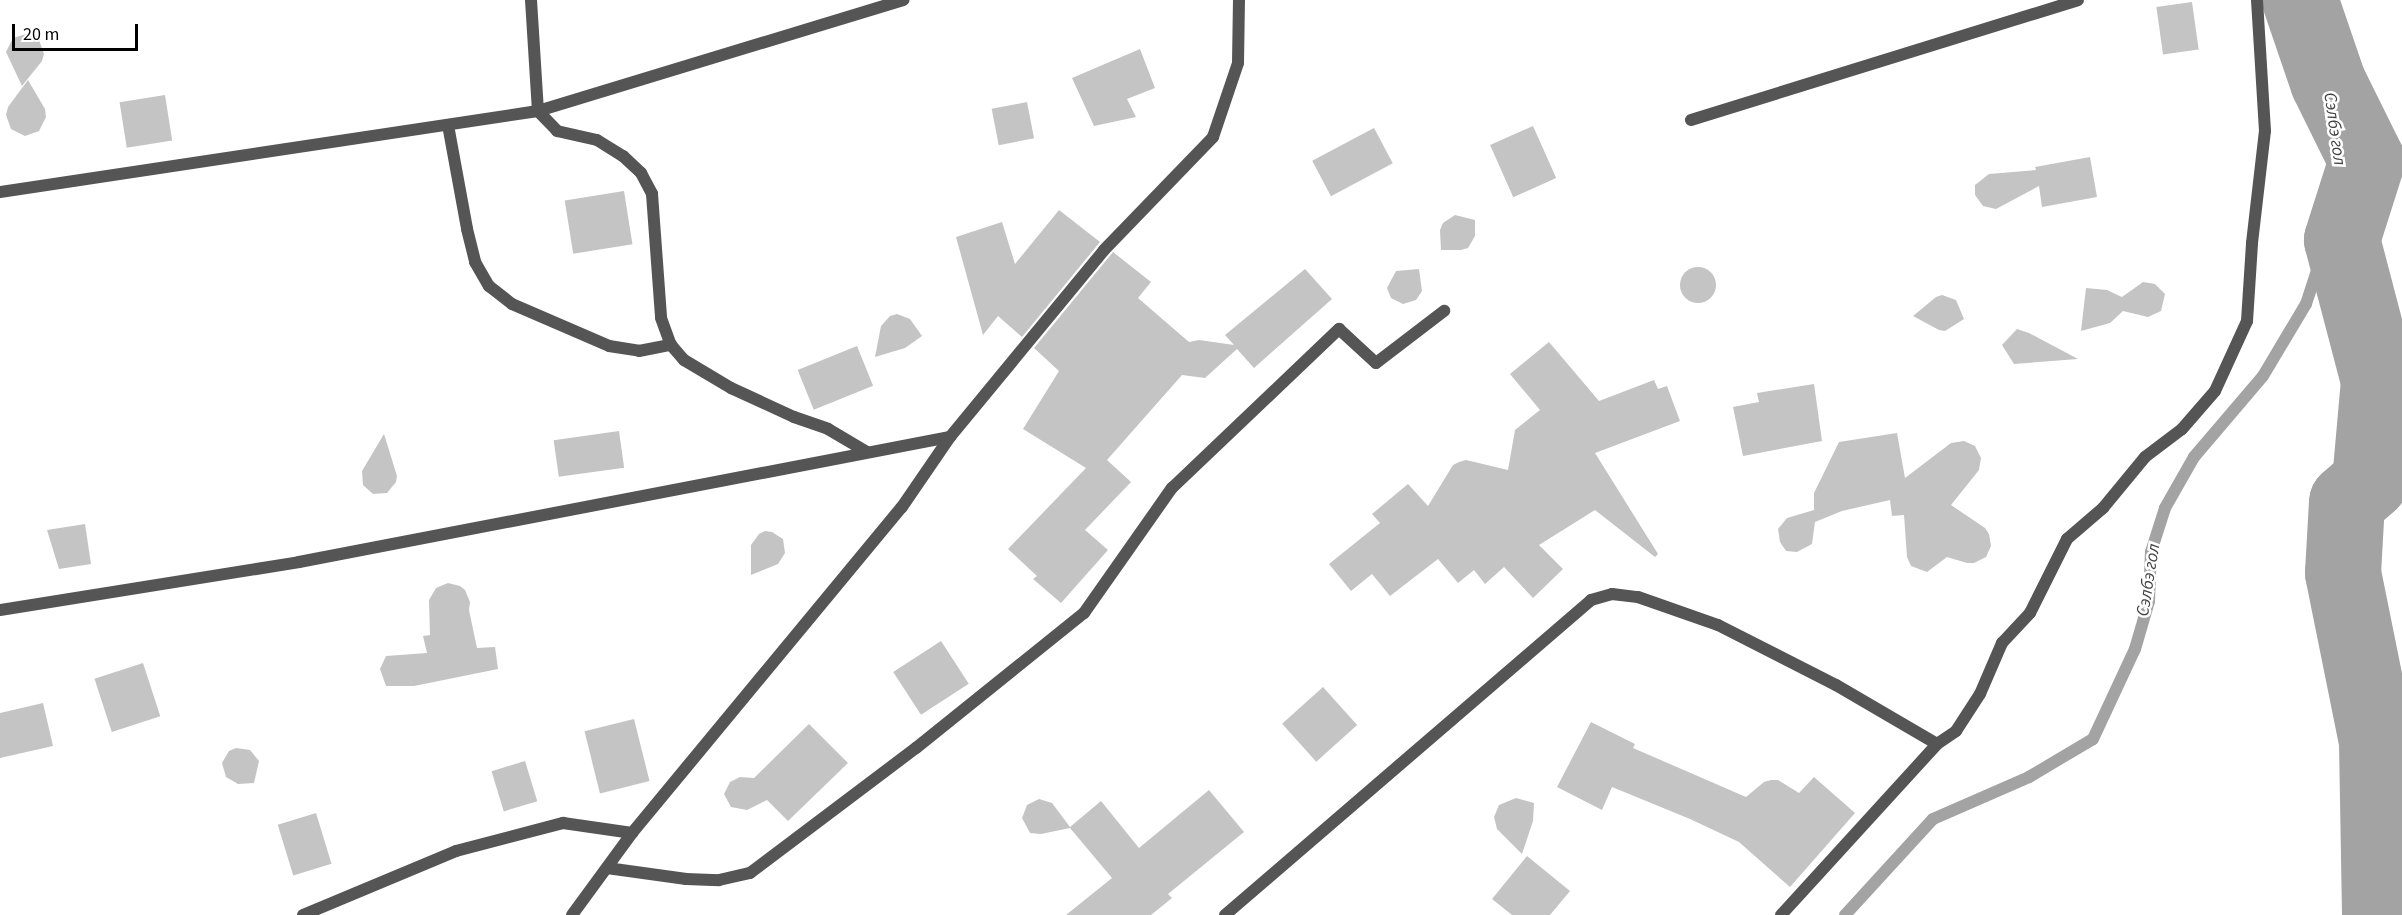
<!DOCTYPE html>
<html>
<head>
<meta charset="utf-8">
<style>
	body { margin:0 }
	#map { position:relative; width:2402px; height:915px; overflow:hidden; background:#fff; font-family:"Source Sans 3",sans-serif }
	div>[style] { position:absolute }
	.stream>* { height:12px; margin:-6px; padding:0 6px; transform-origin:6px; border-radius:6px; background:#a3a3a3 }
	.river>* { height:76px; margin:-38px; padding:0 38px; transform-origin:38px; border-radius:38px; background:#a3a3a3 }
	.building>* { inset:0; background:#c4c4c4; transform-origin:0 0 }
	.round { border-radius:50% }
	.minor>* { height:12px; margin:-6px; padding:0 6px; transform-origin:6px; border-radius:6px; background:#555 }
	span { translate:-50% -50%; white-space:nowrap; text-align:center; line-height:1.15; -webkit-text-stroke:5px #fff; paint-order:stroke }
	.water-label { font-size:18px; color:#444; font-style:italic }
	.scale { position:absolute; left:12px; top:24px; width:126px; height:27px; box-sizing:border-box; border:3px solid #000; border-top:0; padding-left:8px; font-size:18px; line-height:21px; white-space:nowrap; color:#000; -webkit-text-stroke:4px #fff; paint-order:stroke }
</style>
</head>
<body>
<div id="map">
	<div class="stream">
		<i style="left:1845px;top:915px;width:130px;rotate:-47.5deg"></i>
		<i style="left:1933px;top:819px;width:105px;rotate:-23.6deg"></i>
		<i style="left:2029px;top:777px;width:74px;rotate:-30.7deg"></i>
		<i style="left:2093px;top:739px;width:99px;rotate:-65deg"></i>
		<i style="left:2135px;top:649px;width:50px;rotate:-73.7deg"></i>
		<i style="left:2149px;top:601px;width:49px;rotate:-87.7deg"></i>
		<i style="left:2151px;top:552px;width:46px;rotate:-72.3deg"></i>
		<i style="left:2165px;top:508px;width:59px;rotate:-60.4deg"></i>
		<i style="left:2194px;top:457px;width:106px;rotate:-49.6deg"></i>
		<i style="left:2263px;top:376px;width:84px;rotate:-59.2deg"></i>
		<i style="left:2306px;top:304px;width:71px;rotate:-71.8deg"></i>
		<i style="left:2328px;top:237px;width:56px;rotate:-76.5deg"></i>
		<i style="left:2341px;top:183px;width:102px;rotate:-97.3deg"></i>
	</div>
	<div class="river">
		<i style="left:2300px;top:0;width:87px;rotate:71.1deg"></i>
		<i style="left:2328px;top:82px;width:88px;rotate:63.7deg"></i>
		<i style="left:2367px;top:161px;width:83px;rotate:107.6deg"></i>
		<i style="left:2342px;top:240px;width:146px;rotate:75.3deg"></i>
		<i style="left:2379px;top:381px;width:101px;rotate:95.1deg"></i>
		<i style="left:2370px;top:482px;width:30px;rotate:139deg"></i>
		<i style="left:2347px;top:502px;width:71px;rotate:93.2deg"></i>
		<i style="left:2343px;top:573px;width:172px;rotate:78.6deg"></i>
		<i style="left:2377px;top:742px;width:173px;rotate:89deg"></i>
	</div>
	<div class="building">
		<i style="left:2192px;top:2px;width:48px;height:36px;rotate:82deg"></i>
		<i style="clip-path:polygon(26px 34px,39px 40px,44px 54px,42px 61px,22px 86px,6px 52px,13px 38px)"></i>
		<i style="clip-path:polygon(1140px 49px,1155px 88px,1127px 99px,1136px 117px,1094px 126px,1072px 78px)"></i>
		<i style="clip-path:polygon(28px 80px,45px 109px,46px 117px,39px 131px,25px 136px,11px 129px,6px 115px,8px 107px)"></i>
		<i style="left:165px;top:95px;width:46px;height:46px;rotate:81deg"></i>
		<i style="left:1027px;top:102px;width:37px;height:36px;rotate:79deg"></i>
		<i style="left:1533px;top:126px;width:57px;height:47px;rotate:66deg"></i>
		<i style="left:1374px;top:128px;width:40px;height:70px;rotate:62deg"></i>
		<i style="clip-path:polygon(2090px 157px,2097px 197px,2042px 207px,2039px 186px,1996px 209px,1983px 206px,1975px 195px,1975px 185px,1989px 174px,2036px 170px,2035px 167px)"></i>
		<i style="left:624px;top:191px;width:54px;height:60px;rotate:81deg"></i>
		<i style="clip-path:polygon(1059px 210px,1100px 242px,1022px 337px,998px 316px,983px 335px,956px 237px,1002px 222px,1015px 264px)"></i>
		<i style="clip-path:polygon(1455px 215px,1475px 220px,1475px 236px,1468px 248px,1461px 250px,1441px 250px,1440px 230px,1443px 223px)"></i>
		<i style="clip-path:polygon(1113px 252px,1151px 282px,1138px 298px,1189px 342px,1199px 340px,1234px 345px,1225px 335px,1305px 269px,1332px 299px,1254px 368px,1237px 349px,1205px 378px,1182px 375px,1107px 460px,1131px 482px,1085px 530px,1108px 550px,1061px 603px,1033px 579px,1037px 576px,1008px 549px,1086px 468px,1023px 429px,1059px 371px,1034px 348px)"></i>
		<i class="round" style="left:1680px;top:267px;width:36px;height:36px"></i>
		<i style="clip-path:polygon(1419px 269px,1422px 291px,1416px 300px,1403px 304px,1391px 298px,1387px 288px,1396px 271px)"></i>
		<i style="clip-path:polygon(2143px 282px,2155px 284px,2165px 294px,2161px 311px,2148px 317px,2123px 311px,2110px 323px,2081px 331px,2086px 288px,2107px 290px,2122px 297px)"></i>
		<i style="clip-path:polygon(1942px 295px,1956px 300px,1964px 319px,1945px 331px,1939px 330px,1913px 316px,1936px 297px)"></i>
		<i style="clip-path:polygon(897px 314px,910px 319px,922px 336px,905px 348px,875px 357px,881px 326px,890px 316px)"></i>
		<i style="clip-path:polygon(2017px 329px,2029px 333px,2078px 359px,2014px 364px,2002px 345px)"></i>
		<i style="clip-path:polygon(1549px 342px,1599px 401px,1654px 380px,1658px 389px,1667px 386px,1680px 421px,1595px 453px,1658px 554px,1655px 557px,1595px 510px,1539px 545px,1563px 569px,1533px 598px,1504px 567px,1485px 584px,1474px 570px,1458px 583px,1438px 559px,1390px 596px,1372px 574px,1351px 591px,1329px 564px,1380px 523px,1372px 514px,1408px 484px,1428px 506px,1453px 465px,1459px 462px,1466px 460px,1508px 470px,1515px 430px,1540px 410px,1510px 374px)"></i>
		<i style="left:857px;top:346px;width:43px;height:64px;rotate:68deg"></i>
		<i style="clip-path:polygon(1814px 384px,1822px 441px,1743px 456px,1733px 407px,1759px 402px,1757px 393px)"></i>
		<i style="left:619px;top:431px;width:37px;height:66px;rotate:82deg"></i>
		<i style="clip-path:polygon(1897px 433px,1905px 478px,1951px 443px,1964px 441px,1975px 446px,1981px 458px,1979px 470px,1951px 505px,1985px 528px,1989px 534px,1991px 546px,1986px 557px,1974px 563px,1967px 563px,1947px 557px,1927px 572px,1911px 566px,1907px 557px,1904px 515px,1892px 516px,1890px 500px,1842px 511px,1815px 522px,1812px 544px,1797px 552px,1786px 551px,1780px 542px,1778px 529px,1787px 518px,1814px 510px,1814px 493px,1839px 442px)"></i>
		<i style="clip-path:polygon(384px 434px,397px 476px,396px 482px,387px 493px,373px 494px,363px 485px,362px 471px)"></i>
		<i style="clip-path:polygon(85px 524px,91px 564px,59px 569px,47px 530px)"></i>
		<i style="clip-path:polygon(765px 531px,772px 532px,783px 539px,785px 553px,778px 564px,751px 575px,751px 545px,759px 534px)"></i>
		<i style="clip-path:polygon(448px 583px,460px 586px,465px 590px,470px 602px,469px 610px,477px 648px,495px 647px,498px 669px,414px 686px,386px 686px,380px 669px,386px 656px,427px 653px,423px 636px,430px 635px,429px 600px,436px 588px)"></i>
		<i style="left:941px;top:641px;width:51px;height:57px;rotate:57deg"></i>
		<i style="left:143px;top:663px;width:56px;height:51px;rotate:72deg"></i>
		<i style="left:1323px;top:687px;width:51px;height:55px;rotate:48deg"></i>
		<i style="clip-path:polygon(43px 703px,53px 746px,0 758px,0 713px)"></i>
		<i style="left:634px;top:719px;width:64px;height:51px;rotate:76deg"></i>
		<i style="clip-path:polygon(1591px 722px,1635px 744px,1633px 748px,1746px 797px,1764px 782px,1771px 780px,1778px 780px,1799px 793px,1814px 777px,1855px 813px,1790px 887px,1739px 842px,1690px 819px,1612px 787px,1602px 810px,1557px 787px)"></i>
		<i style="clip-path:polygon(809px 724px,848px 763px,788px 821px,767px 800px,747px 810px,731px 807px,724px 794px,730px 782px,740px 777px,754px 778px)"></i>
		<i style="clip-path:polygon(236px 748px,250px 750px,259px 761px,254px 783px,238px 784px,226px 777px,222px 763px,229px 751px)"></i>
		<i style="left:525px;top:761px;width:42px;height:35px;rotate:73deg"></i>
		<i style="clip-path:polygon(1209px 790px,1244px 832px,1168px 894px,1172px 898px,1151px 915px,1066px 915px,1112px 878px,1070px 828px,1041px 834px,1030px 833px,1022px 818px,1027px 805px,1039px 799px,1052px 803px,1070px 827px,1101px 801px,1139px 848px)"></i>
		<i style="clip-path:polygon(1516px 798px,1534px 803px,1533px 821px,1522px 854px,1497px 829px,1494px 817px,1499px 805px)"></i>
		<i style="left:316px;top:813px;width:53px;height:40px;rotate:73deg"></i>
		<i style="clip-path:polygon(1527px 856px,1570px 891px,1550px 915px,1512px 915px,1492px 899px)"></i>
	</div>
	<div class="minor">
		<i style="left:531px;top:0;width:111px;rotate:86.4deg"></i>
		<i style="left:538px;top:111px;width:28px;rotate:46deg"></i>
		<i style="left:557px;top:131px;width:41px;rotate:12.7deg"></i>
		<i style="left:597px;top:140px;width:31px;rotate:32deg"></i>
		<i style="left:623px;top:156px;width:25px;rotate:43deg"></i>
		<i style="left:641px;top:173px;width:24px;rotate:62deg"></i>
		<i style="left:652px;top:194px;width:124px;rotate:85.8deg"></i>
		<i style="left:661px;top:318px;width:29px;rotate:70deg"></i>
		<i style="left:671px;top:345px;width:20px;rotate:49deg"></i>
		<i style="left:684px;top:360px;width:55px;rotate:30.8deg"></i>
		<i style="left:731px;top:388px;width:69px;rotate:24.7deg"></i>
		<i style="left:794px;top:417px;width:36px;rotate:19deg"></i>
		<i style="left:828px;top:429px;width:45px;rotate:30.5deg"></i>
		<i style="left:1691px;top:120px;width:405px;rotate:-17.2deg"></i>
		<i style="left:448px;top:125px;width:106px;rotate:79.6deg"></i>
		<i style="left:467px;top:229px;width:34px;rotate:76deg"></i>
		<i style="left:475px;top:262px;width:28px;rotate:60deg"></i>
		<i style="left:489px;top:286px;width:29px;rotate:38deg"></i>
		<i style="left:512px;top:304px;width:106px;rotate:23.4deg"></i>
		<i style="left:609px;top:346px;width:30px;rotate:9deg"></i>
		<i style="left:639px;top:351px;width:33px;rotate:-11deg"></i>
		<i style="left:0;top:192px;width:544px;rotate:-8.56deg"></i>
		<i style="left:538px;top:111px;width:382px;rotate:-16.9deg"></i>
		<i style="left:0;top:610px;width:303px;rotate:-9.1deg"></i>
		<i style="left:299px;top:562px;width:663px;rotate:-10.87deg"></i>
		<i style="left:607px;top:868px;width:80px;rotate:7.9deg"></i>
		<i style="left:686px;top:879px;width:33px;rotate:2deg"></i>
		<i style="left:719px;top:880px;width:32px;rotate:-13deg"></i>
		<i style="left:750px;top:873px;width:208px;rotate:-37deg"></i>
		<i style="left:916px;top:748px;width:216px;rotate:-38.8deg"></i>
		<i style="left:1084px;top:613px;width:153px;rotate:-54.9deg"></i>
		<i style="left:1172px;top:488px;width:231px;rotate:-43.6deg"></i>
		<i style="left:1339px;top:329px;width:50px;rotate:42.6deg"></i>
		<i style="left:1376px;top:363px;width:86px;rotate:-37.4deg"></i>
		<i style="left:303px;top:915px;width:166px;rotate:-22.7deg"></i>
		<i style="left:456px;top:851px;width:111px;rotate:-14.7deg"></i>
		<i style="left:563px;top:823px;width:70px;rotate:8.2deg"></i>
		<i style="left:572px;top:915px;width:102px;rotate:-53.8deg"></i>
		<i style="left:632px;top:833px;width:423px;rotate:-50.4deg"></i>
		<i style="left:902px;top:507px;width:85px;rotate:-55.6deg"></i>
		<i style="left:950px;top:437px;width:242px;rotate:-50.5deg"></i>
		<i style="left:1104px;top:250px;width:157px;rotate:-46deg"></i>
		<i style="left:1213px;top:137px;width:78px;rotate:-71.3deg"></i>
		<i style="left:1238px;top:63px;width:63px;rotate:-89.1deg"></i>
		<i style="left:1225px;top:915px;width:483px;rotate:-40.7deg"></i>
		<i style="left:1591px;top:600px;width:22px;rotate:-16deg"></i>
		<i style="left:1612px;top:594px;width:26px;rotate:7deg"></i>
		<i style="left:1638px;top:597px;width:85px;rotate:19.3deg"></i>
		<i style="left:1718px;top:625px;width:132px;rotate:27deg"></i>
		<i style="left:1836px;top:685px;width:117px;rotate:30.3deg"></i>
		<i style="left:1781px;top:915px;width:231px;rotate:-47.6deg"></i>
		<i style="left:1937px;top:744px;width:23px;rotate:-34deg"></i>
		<i style="left:1956px;top:731px;width:44px;rotate:-57deg"></i>
		<i style="left:1980px;top:694px;width:56px;rotate:-66.7deg"></i>
		<i style="left:2002px;top:643px;width:41px;rotate:-47deg"></i>
		<i style="left:2030px;top:613px;width:83px;rotate:-63.4deg"></i>
		<i style="left:2067px;top:539px;width:48px;rotate:-40.7deg"></i>
		<i style="left:2103px;top:508px;width:66px;rotate:-50.5deg"></i>
		<i style="left:2145px;top:457px;width:46px;rotate:-37.1deg"></i>
		<i style="left:2182px;top:429px;width:50px;rotate:-49deg"></i>
		<i style="left:2215px;top:391px;width:77px;rotate:-65.4deg"></i>
		<i style="left:2247px;top:321px;width:78px;rotate:-86.3deg"></i>
		<i style="left:2252px;top:243px;width:113px;rotate:-83.4deg"></i>
		<i style="left:2265px;top:131px;width:131px;rotate:-93.5deg"></i>
	</div>
	<div class="water-label">
		<span style="left:2334px;top:129px;rotate:82deg">Сэлбэ гол</span>
		<span style="left:2149px;top:580px;rotate:-81deg">Сэлбэ гол</span>
	</div>
	<div class="scale">20 m</div>
</div>
</body>
</html>
